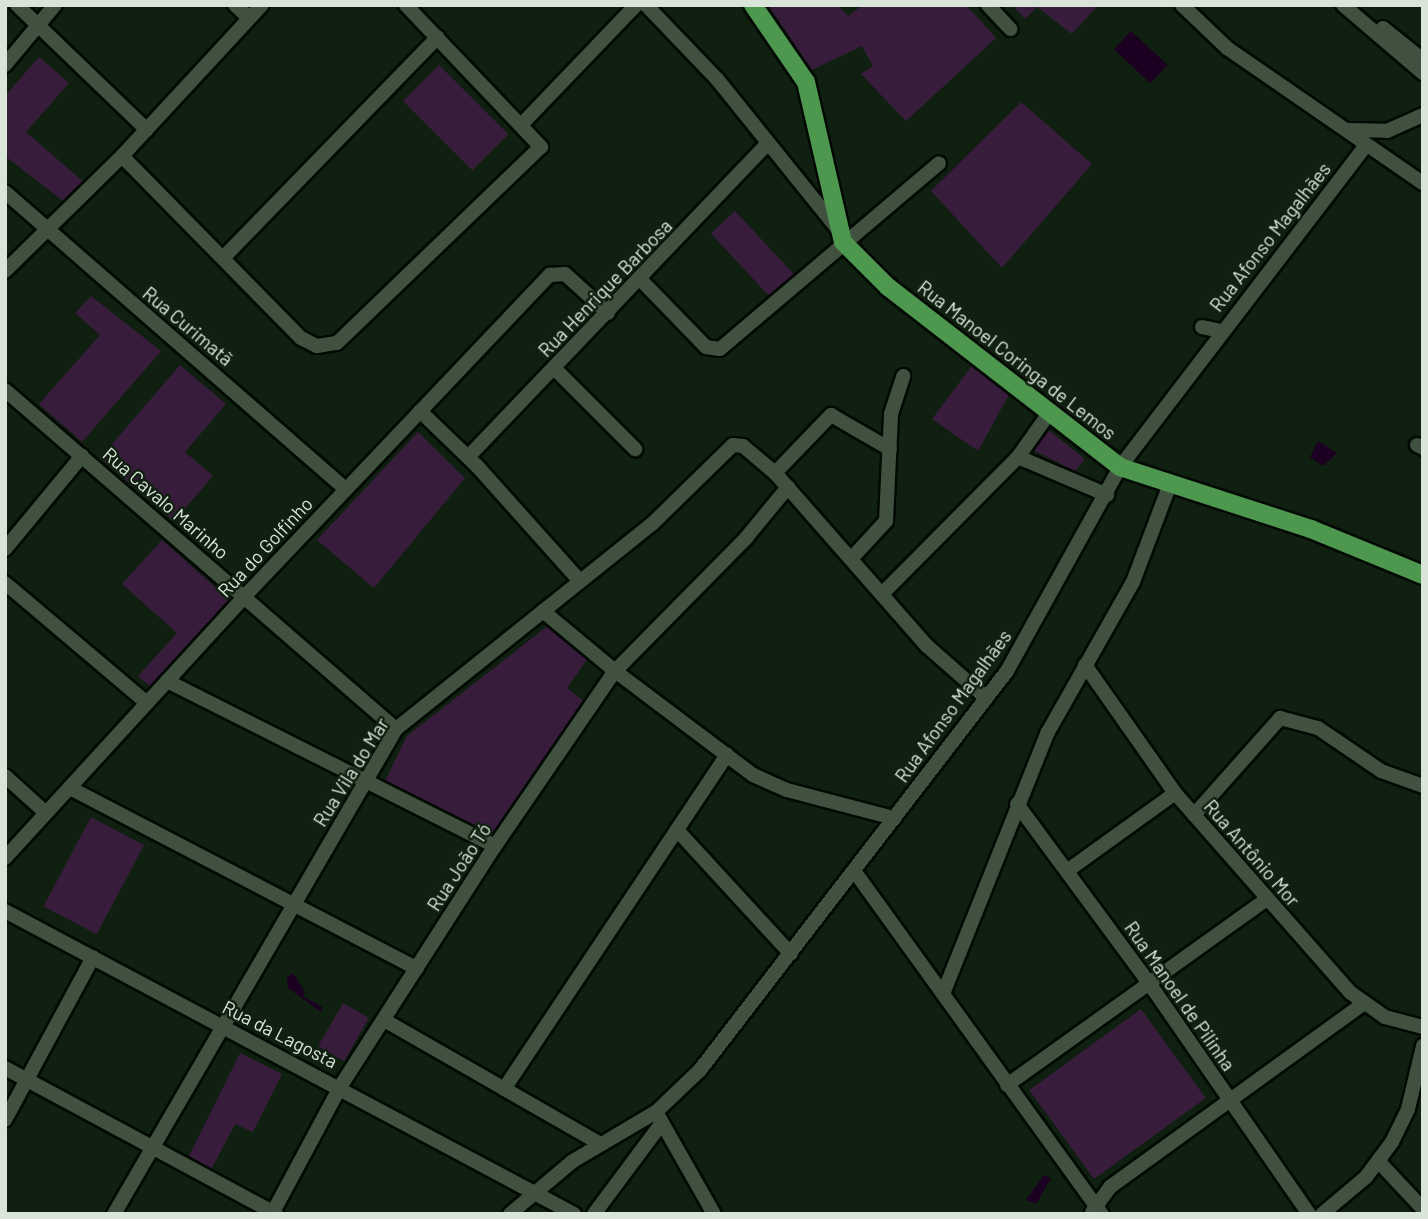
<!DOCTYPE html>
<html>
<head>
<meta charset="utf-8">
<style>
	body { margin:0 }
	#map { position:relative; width:1428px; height:1219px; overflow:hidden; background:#102010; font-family:Barlow,sans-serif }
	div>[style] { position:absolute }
	.green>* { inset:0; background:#381c3c; transform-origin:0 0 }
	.water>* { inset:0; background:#1c0021; transform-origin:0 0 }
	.roads { filter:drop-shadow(2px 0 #000901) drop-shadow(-2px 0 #000901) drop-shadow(0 2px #000901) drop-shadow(0 -2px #000901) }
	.minor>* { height:14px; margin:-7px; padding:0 7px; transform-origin:7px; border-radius:7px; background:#40513f }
	.major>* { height:18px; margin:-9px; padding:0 9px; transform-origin:9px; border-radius:9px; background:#4d974f }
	span { translate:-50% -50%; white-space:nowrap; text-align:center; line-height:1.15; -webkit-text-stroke:5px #102010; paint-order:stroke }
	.street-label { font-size:19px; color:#dae5da }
	.frame { position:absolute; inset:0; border:7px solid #dae5da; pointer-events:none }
</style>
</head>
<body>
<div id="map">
	<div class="green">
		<i style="clip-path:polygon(768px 5px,838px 5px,848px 16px,863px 5px,966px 5px,996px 38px,906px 121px,861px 74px,873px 66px,862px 46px,812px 70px)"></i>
		<i style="clip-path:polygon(1012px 5px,1098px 5px,1072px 34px,1037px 7px,1025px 19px)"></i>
		<i style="clip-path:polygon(39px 57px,69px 83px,26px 132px,85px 183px,67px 204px,5px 156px,5px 96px)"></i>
		<i style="left:439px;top:65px;width:98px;height:51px;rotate:45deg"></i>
		<i style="clip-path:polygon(1021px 102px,1092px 164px,1002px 268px,931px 191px)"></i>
		<i style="left:735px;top:211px;width:91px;height:33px;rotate:47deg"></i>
		<i style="clip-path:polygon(91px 296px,161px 351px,82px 442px,39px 404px,100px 335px,75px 313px)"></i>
		<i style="clip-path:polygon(974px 363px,1011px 391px,978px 451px,932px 419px)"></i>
		<i style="clip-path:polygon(180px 365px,226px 404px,185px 452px,213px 476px,174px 521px,100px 458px)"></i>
		<i style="clip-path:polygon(1047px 429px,1085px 459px,1075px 471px,1033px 450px)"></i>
		<i style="clip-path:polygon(418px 432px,465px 478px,374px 588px,317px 540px)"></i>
		<i style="clip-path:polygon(162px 540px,233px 603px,154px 690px,138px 676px,177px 633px,122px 584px)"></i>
		<i style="clip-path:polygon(549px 625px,591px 654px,567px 688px,589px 705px,494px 838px,385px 781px,407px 736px)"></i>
		<i style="left:91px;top:817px;width:60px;height:101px;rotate:28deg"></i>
		<i style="left:343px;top:1003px;width:30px;height:50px;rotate:30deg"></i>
		<i style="left:1141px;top:1009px;width:110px;height:138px;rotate:54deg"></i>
		<i style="clip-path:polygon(240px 1053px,282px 1074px,253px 1132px,235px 1124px,209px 1174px,186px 1162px)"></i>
	</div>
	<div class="water">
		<i style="left:1131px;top:31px;width:50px;height:25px;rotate:43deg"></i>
		<i style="clip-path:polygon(1318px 441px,1337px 453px,1323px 466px,1310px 457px)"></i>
		<i style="clip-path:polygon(293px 973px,305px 992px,303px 996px,322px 1007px,321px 1012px,288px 988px,287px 978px)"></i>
		<i style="clip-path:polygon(1044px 1175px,1051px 1178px,1036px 1204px,1026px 1200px)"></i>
	</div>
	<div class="roads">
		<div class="minor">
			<i style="left:17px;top:5px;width:180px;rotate:43.9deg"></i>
			<i style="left:235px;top:5px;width:19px;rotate:43deg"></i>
			<i style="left:646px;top:5px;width:103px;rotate:46.2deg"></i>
			<i style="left:717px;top:79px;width:195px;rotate:51.2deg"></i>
			<i style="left:988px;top:5px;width:33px;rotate:47deg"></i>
			<i style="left:1182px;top:5px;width:62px;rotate:43.7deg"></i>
			<i style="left:1227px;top:48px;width:238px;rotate:34.6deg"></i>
			<i style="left:1343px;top:5px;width:105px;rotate:40.4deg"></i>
			<i style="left:1383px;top:28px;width:51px;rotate:38.7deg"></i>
			<i style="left:5px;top:65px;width:78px;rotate:-50.2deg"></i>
			<i style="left:522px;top:124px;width:165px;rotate:-46.2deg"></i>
			<i style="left:1348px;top:130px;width:39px;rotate:1deg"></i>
			<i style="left:1387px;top:131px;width:39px;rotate:-24deg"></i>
			<i style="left:122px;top:156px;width:255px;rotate:45.5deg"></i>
			<i style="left:301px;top:338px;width:18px;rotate:27deg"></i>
			<i style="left:317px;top:346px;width:20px;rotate:-9deg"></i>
			<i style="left:337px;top:343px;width:283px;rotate:-43.9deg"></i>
			<i style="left:541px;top:147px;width:196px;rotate:-133.6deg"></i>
			<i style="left:5px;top:192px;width:451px;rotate:41.1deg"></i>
			<i style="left:223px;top:258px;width:308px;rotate:-45.8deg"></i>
			<i style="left:5px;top:271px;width:164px;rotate:-44.5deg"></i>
			<i style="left:122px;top:156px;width:206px;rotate:-47.2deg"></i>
			<i style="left:640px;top:279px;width:95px;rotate:45.9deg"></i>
			<i style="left:706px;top:347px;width:14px;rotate:8deg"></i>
			<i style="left:720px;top:349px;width:287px;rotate:-40.3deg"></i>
			<i style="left:1202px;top:327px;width:19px;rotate:12deg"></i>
			<i style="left:554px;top:368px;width:115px;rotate:45deg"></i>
			<i style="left:5px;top:390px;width:517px;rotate:40.93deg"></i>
			<i style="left:420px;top:411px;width:79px;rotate:44deg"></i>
			<i style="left:477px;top:466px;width:153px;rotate:48.2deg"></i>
			<i style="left:1417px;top:445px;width:7px;rotate:27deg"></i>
			<i style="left:468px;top:457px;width:434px;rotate:-46.3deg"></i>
			<i style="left:1018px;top:457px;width:97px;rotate:23.1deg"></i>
			<i style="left:775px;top:473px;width:81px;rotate:-46deg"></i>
			<i style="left:831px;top:415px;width:68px;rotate:30deg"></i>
			<i style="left:5px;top:549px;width:121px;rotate:-50.4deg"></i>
			<i style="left:851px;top:559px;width:52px;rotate:-47.4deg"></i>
			<i style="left:886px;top:521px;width:107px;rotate:-87.3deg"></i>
			<i style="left:891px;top:414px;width:40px;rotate:-72deg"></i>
			<i style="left:5px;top:583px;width:186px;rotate:40.2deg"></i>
			<i style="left:882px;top:594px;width:193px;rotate:-45.2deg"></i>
			<i style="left:1018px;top:457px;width:55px;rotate:-54.6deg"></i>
			<i style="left:543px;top:611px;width:94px;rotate:39.8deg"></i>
			<i style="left:615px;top:671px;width:173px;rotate:37deg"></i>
			<i style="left:753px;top:775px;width:37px;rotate:24deg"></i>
			<i style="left:787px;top:790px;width:111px;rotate:14.7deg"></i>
			<i style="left:1085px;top:665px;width:156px;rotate:54.9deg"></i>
			<i style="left:1175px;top:793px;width:266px;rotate:48.7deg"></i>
			<i style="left:1351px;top:993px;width:42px;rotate:35.2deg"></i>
			<i style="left:1385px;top:1017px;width:39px;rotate:15deg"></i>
			<i style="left:167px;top:681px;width:367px;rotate:26.7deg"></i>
			<i style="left:5px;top:776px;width:55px;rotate:42.1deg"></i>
			<i style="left:70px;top:788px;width:391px;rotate:27.5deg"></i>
			<i style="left:1017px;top:804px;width:222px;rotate:53.6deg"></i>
			<i style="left:1149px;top:983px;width:281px;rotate:55.3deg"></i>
			<i style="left:1194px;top:815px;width:130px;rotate:-48.4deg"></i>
			<i style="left:1280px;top:718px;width:39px;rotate:15deg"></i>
			<i style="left:1318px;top:728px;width:76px;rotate:34.3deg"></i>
			<i style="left:1381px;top:771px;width:45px;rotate:19.7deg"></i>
			<i style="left:677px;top:830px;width:168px;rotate:47.4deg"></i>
			<i style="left:5px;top:858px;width:352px;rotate:-47.5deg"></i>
			<i style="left:243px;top:598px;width:446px;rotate:-46.5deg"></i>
			<i style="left:550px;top:275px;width:15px;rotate:-4deg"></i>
			<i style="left:565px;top:274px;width:58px;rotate:42.2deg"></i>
			<i style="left:1067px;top:871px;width:133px;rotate:-35.8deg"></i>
			<i style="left:855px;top:872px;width:422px;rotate:54.2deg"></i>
			<i style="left:5px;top:911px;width:645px;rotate:28.04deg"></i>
			<i style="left:943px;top:994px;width:282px;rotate:-68.2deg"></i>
			<i style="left:1048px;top:732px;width:172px;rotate:-60.5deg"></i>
			<i style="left:1133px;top:582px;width:105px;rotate:-69.3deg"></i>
			<i style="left:384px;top:1020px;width:248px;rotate:29.8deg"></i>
			<i style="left:5px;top:1068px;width:308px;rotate:28.3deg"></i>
			<i style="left:1007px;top:1085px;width:317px;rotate:-35.6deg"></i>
			<i style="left:504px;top:1089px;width:402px;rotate:-56.3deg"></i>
			<i style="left:656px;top:1112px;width:117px;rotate:60.4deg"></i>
			<i style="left:5px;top:1120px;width:185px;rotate:-61.6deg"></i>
			<i style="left:1379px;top:1162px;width:64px;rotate:46.9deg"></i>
			<i style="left:1092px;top:1212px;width:31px;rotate:-54deg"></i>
			<i style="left:1110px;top:1187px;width:312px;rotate:-35.9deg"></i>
			<i style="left:114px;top:1214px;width:561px;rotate:-59.82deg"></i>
			<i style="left:396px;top:729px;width:328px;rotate:-38.7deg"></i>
			<i style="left:652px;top:524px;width:113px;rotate:-44.3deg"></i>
			<i style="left:733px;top:445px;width:10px;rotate:6deg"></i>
			<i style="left:743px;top:446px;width:42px;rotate:40.2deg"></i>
			<i style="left:775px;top:473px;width:230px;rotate:48.7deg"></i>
			<i style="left:927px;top:646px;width:79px;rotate:41.4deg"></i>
			<i style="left:272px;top:1214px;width:144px;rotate:-61.8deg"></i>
			<i style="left:340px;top:1087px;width:287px;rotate:-57.3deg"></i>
			<i style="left:495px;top:846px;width:212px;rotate:-55.6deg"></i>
			<i style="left:615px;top:671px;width:187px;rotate:-45.4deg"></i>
			<i style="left:746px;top:538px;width:66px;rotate:-50.5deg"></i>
			<i style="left:510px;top:1214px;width:82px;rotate:-40.1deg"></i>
			<i style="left:573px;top:1161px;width:96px;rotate:-30.6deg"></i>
			<i style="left:656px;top:1112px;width:61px;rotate:-43.7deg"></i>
			<i style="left:700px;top:1070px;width:503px;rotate:-52.42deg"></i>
			<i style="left:1007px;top:671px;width:233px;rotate:-61deg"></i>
			<i style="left:1120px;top:467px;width:405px;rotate:-52.6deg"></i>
			<i style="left:594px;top:1214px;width:112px;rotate:-53.3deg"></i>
			<i style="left:1322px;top:1214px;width:57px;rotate:-40.1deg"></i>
			<i style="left:1366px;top:1177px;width:44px;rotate:-53.4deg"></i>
			<i style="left:1392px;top:1142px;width:37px;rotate:-64deg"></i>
			<i style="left:1408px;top:1109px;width:65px;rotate:-76.6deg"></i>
		</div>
		<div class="major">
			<i style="left:753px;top:5px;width:93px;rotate:55.5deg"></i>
			<i style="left:806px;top:82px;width:164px;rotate:77deg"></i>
			<i style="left:843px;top:242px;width:64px;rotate:45deg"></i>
			<i style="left:888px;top:287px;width:294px;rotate:37.8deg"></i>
			<i style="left:1120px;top:467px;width:201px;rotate:18deg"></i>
			<i style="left:1311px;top:529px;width:121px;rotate:22.3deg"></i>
		</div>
	</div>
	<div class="street-label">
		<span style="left:1270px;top:237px;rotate:-52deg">Rua Afonso Magalhães</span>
		<span style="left:605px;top:288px;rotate:-46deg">Rua Henrique Barbosa</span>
		<span style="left:188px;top:326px;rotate:40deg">Rua Curimatã</span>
		<span style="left:1017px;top:360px;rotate:38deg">Rua Manoel Coringa de Lemos</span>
		<span style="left:166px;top:503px;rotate:41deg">Rua Cavalo Marinho</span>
		<span style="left:265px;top:547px;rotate:-47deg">Rua do Golfinho</span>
		<span style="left:953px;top:706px;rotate:-54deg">Rua Afonso Magalhães</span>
		<span style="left:351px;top:772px;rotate:-58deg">Rua Vila do Mar</span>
		<span style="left:1252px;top:853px;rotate:49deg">Rua Antônio Mor</span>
		<span style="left:459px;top:867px;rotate:-57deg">Rua João Tó</span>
		<span style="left:1180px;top:996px;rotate:55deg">Rua Manoel de Pilinha</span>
		<span style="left:280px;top:1034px;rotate:27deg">Rua da Lagosta</span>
	</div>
	<div class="frame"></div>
</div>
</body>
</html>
